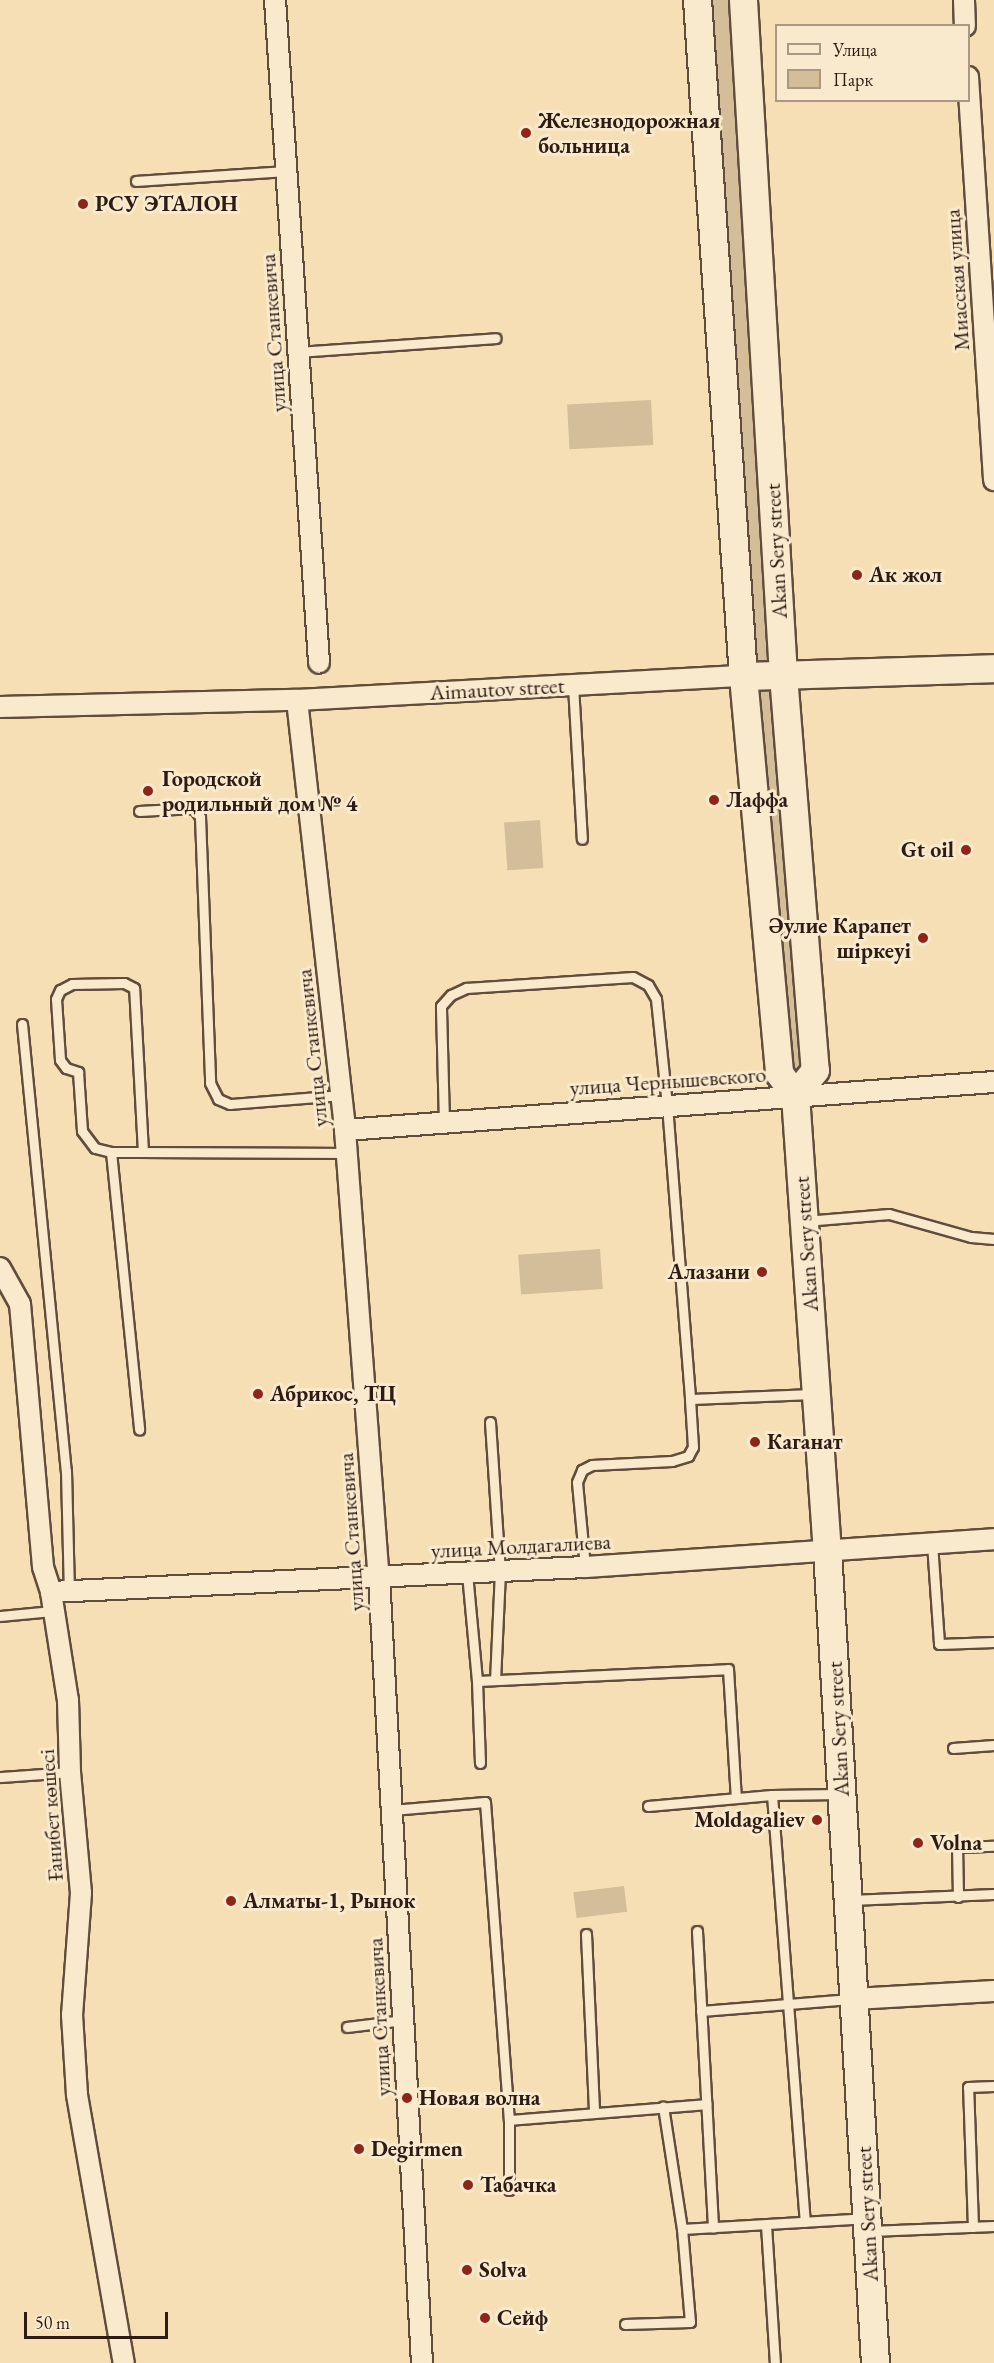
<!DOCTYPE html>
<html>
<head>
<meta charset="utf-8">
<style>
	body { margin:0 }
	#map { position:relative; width:994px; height:2363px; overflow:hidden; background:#f6dfb4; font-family:"EB Garamond",serif }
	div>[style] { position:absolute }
	.green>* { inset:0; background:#d4be99; transform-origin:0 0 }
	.roads { filter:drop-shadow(2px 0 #604d3c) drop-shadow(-2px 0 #604d3c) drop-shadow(0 2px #604d3c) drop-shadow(0 -2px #604d3c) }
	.lane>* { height:9px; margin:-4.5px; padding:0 4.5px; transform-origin:4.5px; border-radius:4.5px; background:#f9eace }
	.street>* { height:20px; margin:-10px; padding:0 10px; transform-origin:10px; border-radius:10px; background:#f9eace }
	.secondary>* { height:27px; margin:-13.5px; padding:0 13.5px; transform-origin:13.5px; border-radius:13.5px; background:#f9eace }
	.dots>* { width:16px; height:16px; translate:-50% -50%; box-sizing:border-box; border:3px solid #f9eace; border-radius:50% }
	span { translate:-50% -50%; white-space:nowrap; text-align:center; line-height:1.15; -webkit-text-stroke:6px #f9eace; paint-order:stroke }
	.poi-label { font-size:22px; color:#2e1c14; font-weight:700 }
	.left { translate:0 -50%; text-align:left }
	.right { translate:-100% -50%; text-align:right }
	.street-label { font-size:22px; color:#2e1c14 }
	.legend { position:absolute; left:775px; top:24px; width:195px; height:78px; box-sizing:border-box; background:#f9eace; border:2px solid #a89884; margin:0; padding:8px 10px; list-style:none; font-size:18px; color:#2e1c14 }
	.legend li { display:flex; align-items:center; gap:12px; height:30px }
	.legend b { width:30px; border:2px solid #a89884 }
	.scale { position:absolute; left:24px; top:2312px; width:144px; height:27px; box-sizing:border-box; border:3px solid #2e1c14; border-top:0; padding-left:8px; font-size:18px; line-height:21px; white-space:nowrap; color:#2e1c14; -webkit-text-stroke:4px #f9eace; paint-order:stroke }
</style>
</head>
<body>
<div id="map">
	<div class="green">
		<i style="clip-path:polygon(707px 0,737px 0,775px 666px,750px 665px)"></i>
		<i style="left:651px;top:400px;width:45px;height:84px;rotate:87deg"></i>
		<i style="clip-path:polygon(752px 685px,776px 686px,805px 1065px,793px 1079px)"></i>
		<i style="left:540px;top:820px;width:48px;height:36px;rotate:86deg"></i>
		<i style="left:600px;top:1249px;width:40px;height:82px;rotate:86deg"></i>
		<i style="left:624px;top:1886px;width:26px;height:51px;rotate:83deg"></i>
	</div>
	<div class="roads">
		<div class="lane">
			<i style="left:136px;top:181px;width:150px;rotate:-3.8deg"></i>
			<i style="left:298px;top:352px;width:198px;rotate:-4deg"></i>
			<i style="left:573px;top:685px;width:154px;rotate:86.7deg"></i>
			<i style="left:139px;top:811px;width:55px;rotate:-3.1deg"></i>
			<i style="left:194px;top:808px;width:11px;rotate:56deg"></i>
			<i style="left:200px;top:817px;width:266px;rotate:87.8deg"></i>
			<i style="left:210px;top:1083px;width:18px;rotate:63deg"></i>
			<i style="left:218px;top:1099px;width:13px;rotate:23deg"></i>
			<i style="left:230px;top:1104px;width:111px;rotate:-4.6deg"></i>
			<i style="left:22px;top:1024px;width:449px;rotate:84.4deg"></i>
			<i style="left:66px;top:1471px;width:120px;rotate:88.6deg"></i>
			<i style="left:444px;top:1123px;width:117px;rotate:-91.5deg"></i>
			<i style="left:441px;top:1006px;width:15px;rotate:-48deg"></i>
			<i style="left:451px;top:995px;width:17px;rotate:-25deg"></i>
			<i style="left:466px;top:988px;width:167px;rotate:-3.8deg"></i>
			<i style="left:633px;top:977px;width:17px;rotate:28deg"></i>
			<i style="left:648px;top:985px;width:16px;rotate:60deg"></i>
			<i style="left:656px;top:999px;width:107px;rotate:84.1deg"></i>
			<i style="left:667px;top:1105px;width:295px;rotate:85.5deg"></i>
			<i style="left:690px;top:1399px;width:124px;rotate:-2.3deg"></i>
			<i style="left:111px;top:1152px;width:279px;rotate:84.2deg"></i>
			<i style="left:143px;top:1152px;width:164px;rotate:-93.1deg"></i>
			<i style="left:134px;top:988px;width:11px;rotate:-153deg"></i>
			<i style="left:124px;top:983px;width:52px;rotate:178.9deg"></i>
			<i style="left:72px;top:984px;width:13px;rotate:153deg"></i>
			<i style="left:60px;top:990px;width:10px;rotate:114deg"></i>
			<i style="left:56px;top:999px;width:61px;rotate:86.2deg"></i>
			<i style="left:60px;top:1060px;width:10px;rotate:53deg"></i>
			<i style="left:66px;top:1068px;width:13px;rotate:18deg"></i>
			<i style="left:78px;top:1072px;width:59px;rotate:86.1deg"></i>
			<i style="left:82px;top:1131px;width:21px;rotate:53deg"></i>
			<i style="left:95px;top:1148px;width:16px;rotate:14deg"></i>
			<i style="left:111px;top:1152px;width:32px"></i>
			<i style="left:143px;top:1152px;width:204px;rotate:0.3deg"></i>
			<i style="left:805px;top:1221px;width:84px;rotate:-4.8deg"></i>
			<i style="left:889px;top:1214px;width:85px;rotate:15.7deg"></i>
			<i style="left:971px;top:1237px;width:23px;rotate:5deg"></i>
			<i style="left:490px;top:1422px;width:149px;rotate:86.2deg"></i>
			<i style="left:500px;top:1571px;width:109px;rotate:92.6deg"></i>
			<i style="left:932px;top:1543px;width:101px;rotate:86deg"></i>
			<i style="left:939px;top:1644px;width:55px;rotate:-2.1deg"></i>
			<i style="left:585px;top:1567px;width:85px;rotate:-95.4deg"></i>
			<i style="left:577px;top:1482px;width:13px;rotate:-67deg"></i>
			<i style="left:582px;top:1470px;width:11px;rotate:-27deg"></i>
			<i style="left:592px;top:1465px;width:80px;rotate:-2.9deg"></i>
			<i style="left:672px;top:1461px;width:17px;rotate:-17deg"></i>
			<i style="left:688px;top:1456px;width:10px;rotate:-61deg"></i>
			<i style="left:693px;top:1447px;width:48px;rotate:-93.6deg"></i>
			<i style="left:467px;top:1573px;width:108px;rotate:84.7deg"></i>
			<i style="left:477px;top:1681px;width:82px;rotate:87.9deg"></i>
			<i style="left:0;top:1616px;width:53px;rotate:-5.4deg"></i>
			<i style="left:477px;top:1681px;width:251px;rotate:-2.7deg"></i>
			<i style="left:728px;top:1669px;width:129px;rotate:86.5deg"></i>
			<i style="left:953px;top:1748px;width:41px;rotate:-4.2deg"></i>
			<i style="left:0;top:1777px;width:70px;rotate:-4.1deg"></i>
			<i style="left:772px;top:1795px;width:428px;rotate:85.6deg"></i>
			<i style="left:648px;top:1806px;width:124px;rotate:-5.1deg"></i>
			<i style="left:772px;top:1795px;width:67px;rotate:-0.9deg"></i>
			<i style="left:392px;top:1810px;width:93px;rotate:-4.9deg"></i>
			<i style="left:485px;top:1802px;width:319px;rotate:85.7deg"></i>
			<i style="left:509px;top:2120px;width:70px;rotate:90deg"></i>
			<i style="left:958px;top:1897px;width:50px;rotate:-91.1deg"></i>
			<i style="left:957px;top:1847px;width:37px;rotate:-2deg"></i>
			<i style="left:850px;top:1900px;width:144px;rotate:-2.4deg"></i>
			<i style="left:697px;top:1931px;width:297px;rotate:86.9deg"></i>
			<i style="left:586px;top:1934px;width:178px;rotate:87.4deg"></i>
			<i style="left:701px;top:2011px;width:150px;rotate:-4.6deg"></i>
			<i style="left:347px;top:2027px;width:57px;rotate:-7deg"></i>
			<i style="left:509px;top:2120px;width:198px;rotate:-4.6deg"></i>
			<i style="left:766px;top:2225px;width:138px;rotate:86.3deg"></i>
			<i style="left:973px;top:2227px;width:140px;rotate:-92deg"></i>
			<i style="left:968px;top:2087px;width:26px;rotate:-2deg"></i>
			<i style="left:682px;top:2229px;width:183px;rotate:-3.4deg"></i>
			<i style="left:870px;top:2231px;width:124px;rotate:-2.3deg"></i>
			<i style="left:625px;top:2324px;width:65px;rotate:-1.8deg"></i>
			<i style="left:690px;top:2322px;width:93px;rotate:-94.9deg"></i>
			<i style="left:682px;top:2229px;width:124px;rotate:-98.8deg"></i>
		</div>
		<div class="street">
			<i style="left:275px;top:0;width:664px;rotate:86.2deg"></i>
			<i style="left:964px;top:0;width:26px;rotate:88deg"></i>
			<i style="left:968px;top:77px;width:404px;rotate:86.3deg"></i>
			<i style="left:297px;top:700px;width:433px;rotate:83.6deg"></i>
			<i style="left:345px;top:1130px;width:448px;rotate:85.7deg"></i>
			<i style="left:379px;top:1577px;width:787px;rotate:86.87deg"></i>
			<i style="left:0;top:707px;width:297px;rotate:-1.4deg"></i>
			<i style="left:297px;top:700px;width:447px;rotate:-3.1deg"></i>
			<i style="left:345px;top:1130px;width:651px;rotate:-4.23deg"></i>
			<i style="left:0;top:1268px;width:41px;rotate:60.9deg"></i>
			<i style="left:20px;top:1304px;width:264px;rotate:85deg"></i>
			<i style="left:43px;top:1567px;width:26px;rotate:72deg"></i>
			<i style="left:51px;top:1592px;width:109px;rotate:81.1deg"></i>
			<i style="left:68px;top:1700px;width:72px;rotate:88.4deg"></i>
			<i style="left:70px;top:1772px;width:121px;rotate:84.8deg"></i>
			<i style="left:81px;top:1893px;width:122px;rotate:94.2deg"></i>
			<i style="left:72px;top:2015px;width:80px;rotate:86.4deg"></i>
			<i style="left:77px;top:2095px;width:272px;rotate:80.1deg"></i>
			<i style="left:51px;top:1592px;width:535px;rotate:-2.68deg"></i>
			<i style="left:585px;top:1567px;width:410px;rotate:-3.9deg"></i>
			<i style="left:854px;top:1999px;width:140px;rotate:-3.3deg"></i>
		</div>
		<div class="secondary">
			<i style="left:697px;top:0;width:678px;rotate:86.11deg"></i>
			<i style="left:743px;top:676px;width:399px;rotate:84.8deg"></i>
			<i style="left:779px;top:1073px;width:27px;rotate:54deg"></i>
			<i style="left:795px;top:1095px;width:456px;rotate:86deg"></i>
			<i style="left:827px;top:1550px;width:814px;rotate:86.62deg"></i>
			<i style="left:743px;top:0;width:676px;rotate:86.61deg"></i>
			<i style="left:783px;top:675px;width:396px;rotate:85.4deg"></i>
			<i style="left:815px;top:1070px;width:32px;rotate:129deg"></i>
			<i style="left:743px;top:676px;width:251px;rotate:-1.8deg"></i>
		</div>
	</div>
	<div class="dots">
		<i style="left:526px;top:133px;background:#8f2418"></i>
		<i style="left:83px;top:204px;background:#8f2418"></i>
		<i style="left:857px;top:575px;background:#8f2418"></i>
		<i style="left:148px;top:791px;background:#8f2418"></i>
		<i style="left:714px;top:800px;background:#8f2418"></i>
		<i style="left:966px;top:850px;background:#8f2418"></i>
		<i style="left:923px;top:938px;background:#8f2418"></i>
		<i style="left:762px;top:1272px;background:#8f2418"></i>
		<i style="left:258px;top:1394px;background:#8f2418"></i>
		<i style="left:755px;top:1442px;background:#8f2418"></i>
		<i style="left:817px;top:1820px;background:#8f2418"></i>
		<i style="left:918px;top:1843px;background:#8f2418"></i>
		<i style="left:231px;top:1901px;background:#8f2418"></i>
		<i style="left:407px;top:2098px;background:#8f2418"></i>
		<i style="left:359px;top:2149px;background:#8f2418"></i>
		<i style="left:468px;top:2185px;background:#8f2418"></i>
		<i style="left:467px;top:2270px;background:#8f2418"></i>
		<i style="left:485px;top:2318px;background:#8f2418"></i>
	</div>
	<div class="poi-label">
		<span class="left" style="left:538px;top:133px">Железнодорожная<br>больница</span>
		<span class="left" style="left:95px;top:204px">РСУ ЭТАЛОН</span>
		<span class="left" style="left:869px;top:575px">Ак жол</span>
		<span class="left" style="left:162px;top:791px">Городской<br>родильный дом № 4</span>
		<span class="left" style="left:726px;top:800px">Лаффа</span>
		<span class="right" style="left:954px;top:850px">Gt oil</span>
		<span class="right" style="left:911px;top:938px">Әулие Карапет<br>шіркеуі</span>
		<span class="right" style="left:750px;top:1272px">Алазани</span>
		<span class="left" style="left:270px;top:1394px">Абрикос, ТЦ</span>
		<span class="left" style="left:767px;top:1442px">Каганат</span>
		<span class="right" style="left:805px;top:1820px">Moldagaliev</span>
		<span class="left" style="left:930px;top:1843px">Volna</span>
		<span class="left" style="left:243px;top:1901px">Алматы-1, Рынок</span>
		<span class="left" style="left:419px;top:2098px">Новая волна</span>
		<span class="left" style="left:371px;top:2149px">Degirmen</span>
		<span class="left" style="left:480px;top:2185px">Табачка</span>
		<span class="left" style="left:479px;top:2270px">Solva</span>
		<span class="left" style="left:497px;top:2318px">Сейф</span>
	</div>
	<div class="street-label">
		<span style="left:957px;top:280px;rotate:-94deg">Миасская улица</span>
		<span style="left:273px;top:333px;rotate:-94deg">улица Станкевича</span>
		<span style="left:776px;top:551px;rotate:-93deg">Akan Sery street</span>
		<span style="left:497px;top:689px;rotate:-3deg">Aimautov street</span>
		<span style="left:312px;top:1048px;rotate:-96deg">улица Станкевича</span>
		<span style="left:668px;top:1081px;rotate:-4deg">улица Чернышевского</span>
		<span style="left:806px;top:1244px;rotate:-94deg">Akan Sery street</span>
		<span style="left:351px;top:1532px;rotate:-94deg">улица Станкевича</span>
		<span style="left:521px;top:1546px;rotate:-3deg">улица Молдагалиева</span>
		<span style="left:838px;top:1729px;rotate:-93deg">Akan Sery street</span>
		<span style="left:51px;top:1815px;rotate:-94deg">Ғанибет көшесі</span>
		<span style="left:379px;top:2017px;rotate:-93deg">улица Станкевича</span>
		<span style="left:867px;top:2214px;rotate:-93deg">Akan Sery street</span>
	</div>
	<ul class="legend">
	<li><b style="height:8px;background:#f9eace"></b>Улица</li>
	<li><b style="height:16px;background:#d4be99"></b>Парк</li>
	</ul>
	<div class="scale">50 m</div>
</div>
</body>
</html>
